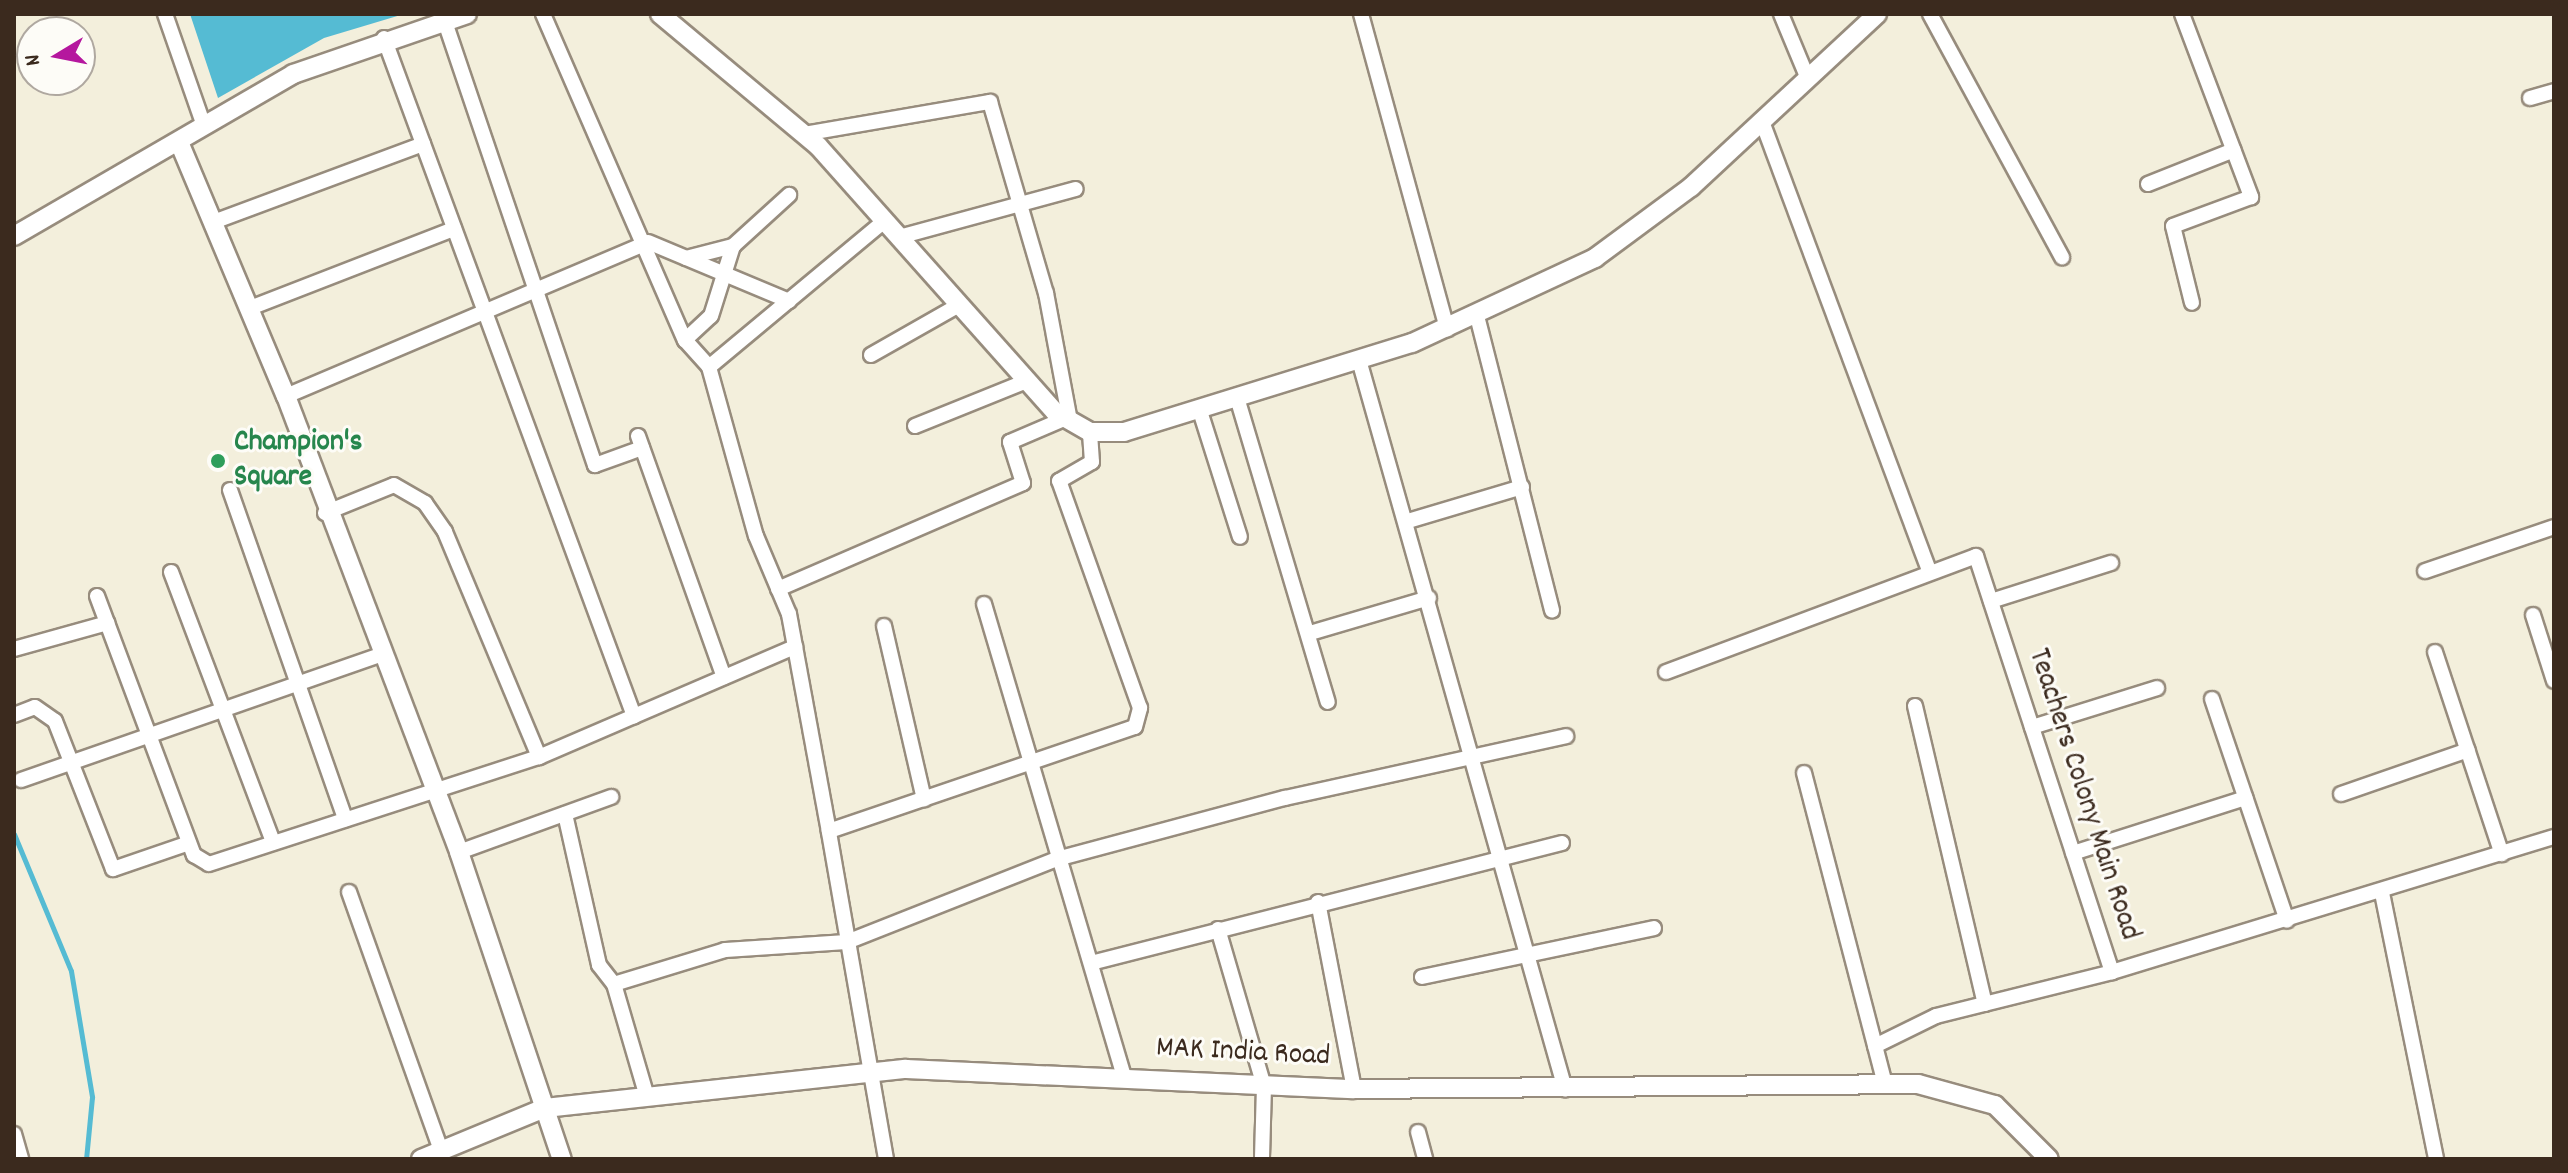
<!DOCTYPE html>
<html>
<head>
<meta charset="utf-8">
<style>
	body { margin:0 }
	#map { position:relative; width:2568px; height:1173px; overflow:hidden; background:#f3efdc; font-family:Dekko,sans-serif }
	div>[style] { position:absolute }
	.water>* { inset:0; background:#55bbd3 }
	.stream>* { height:5px; margin:-2.5px; padding:0 2.5px; transform-origin:2.5px; border-radius:2.5px; background:#55bbd3 }
	.roads { filter:drop-shadow(2px 0 #978c7d) drop-shadow(-2px 0 #978c7d) drop-shadow(0 2px #978c7d) drop-shadow(0 -2px #978c7d) }
	.minor>* { height:14px; margin:-7px; padding:0 7px; transform-origin:7px; border-radius:7px; background:#fff }
	.tertiary>* { height:18px; margin:-9px; padding:0 9px; transform-origin:9px; border-radius:9px; background:#fff }
	.dots>* { width:22px; height:22px; translate:-50% -50%; box-sizing:border-box; border:4px solid #fdfcf7; border-radius:50% }
	span { translate:-50% -50%; white-space:nowrap; text-align:center; line-height:1.15; -webkit-text-stroke:6px #fdfcf7; paint-order:stroke }
	.leisure-label { font-size:30px; color:#27864d; font-weight:700 }
	.left { translate:0 -50%; text-align:left }
	.street-label { font-size:30px; color:#3b2a1e }
	.frame { position:absolute; inset:0; border:16px solid #3b2a1e; pointer-events:none }
	.north { position:absolute; left:16px; top:16px; width:80px; height:80px; box-sizing:border-box; background:#fdfcf7; border:2px solid #afa8a0; border-radius:50%; rotate:260deg; font-size:22px; font-weight:700; line-height:32px; text-align:center; color:#3b2a1e }
	.north::after { content:''; display:block; margin:auto; width:28px; height:36px; background:#b5179e; clip-path:polygon(50% 0,100% 100%,50% 72%,0 100%) }
</style>
</head>
<body>
<div id="map">
	<div class="water">
		<i style="clip-path:polygon(190px 14px,404px 14px,324px 38px,218px 98px)"></i>
	</div>
	<div class="stream">
		<i style="left:14px;top:834px;width:148px;rotate:67.4deg"></i>
		<i style="left:71px;top:971px;width:128px;rotate:80.5deg"></i>
		<i style="left:92px;top:1097px;width:62px;rotate:95.5deg"></i>
	</div>
	<div class="roads">
		<div class="minor">
			<i style="left:165px;top:14px;width:119px;rotate:70.8deg"></i>
			<i style="left:543px;top:14px;width:356px;rotate:66.5deg"></i>
			<i style="left:685px;top:340px;width:36px;rotate:48deg"></i>
			<i style="left:709px;top:367px;width:175px;rotate:74.5deg"></i>
			<i style="left:756px;top:536px;width:85px;rotate:67.1deg"></i>
			<i style="left:789px;top:614px;width:221px;rotate:79.6deg"></i>
			<i style="left:1361px;top:14px;width:327px;rotate:74.7deg"></i>
			<i style="left:1781px;top:14px;width:70px;rotate:67.4deg"></i>
			<i style="left:1930px;top:14px;width:277px;rotate:61.5deg"></i>
			<i style="left:2182px;top:14px;width:196px;rotate:69.3deg"></i>
			<i style="left:2251px;top:197px;width:83px;rotate:159.6deg"></i>
			<i style="left:2173px;top:226px;width:79px;rotate:76.1deg"></i>
			<i style="left:444px;top:19px;width:471px;rotate:71.3deg"></i>
			<i style="left:595px;top:465px;width:50px;rotate:-19.9deg"></i>
			<i style="left:384px;top:38px;width:723px;rotate:69.76deg"></i>
			<i style="left:2530px;top:98px;width:25px;rotate:-16deg"></i>
			<i style="left:1763px;top:124px;width:478px;rotate:69.6deg"></i>
			<i style="left:804px;top:134px;width:189px;rotate:-9.8deg"></i>
			<i style="left:990px;top:102px;width:199px;rotate:73.7deg"></i>
			<i style="left:1046px;top:293px;width:130px;rotate:79.4deg"></i>
			<i style="left:2148px;top:184px;width:92px;rotate:-21.6deg"></i>
			<i style="left:216px;top:221px;width:221px;rotate:-20.4deg"></i>
			<i style="left:899px;top:237px;width:183px;rotate:-15.2deg"></i>
			<i style="left:686px;top:258px;width:49px;rotate:-14.3deg"></i>
			<i style="left:250px;top:308px;width:219px;rotate:-21.2deg"></i>
			<i style="left:1477px;top:316px;width:304px;rotate:75.7deg"></i>
			<i style="left:685px;top:340px;width:35px;rotate:-43deg"></i>
			<i style="left:711px;top:316px;width:73px;rotate:-72.6deg"></i>
			<i style="left:733px;top:246px;width:76px;rotate:-42.3deg"></i>
			<i style="left:871px;top:355px;width:101px;rotate:-29.6deg"></i>
			<i style="left:1359px;top:360px;width:758px;rotate:74.22deg"></i>
			<i style="left:709px;top:367px;width:228px;rotate:-39.8deg"></i>
			<i style="left:286px;top:396px;width:393px;rotate:-23deg"></i>
			<i style="left:648px;top:242px;width:153px;rotate:22.7deg"></i>
			<i style="left:1238px;top:401px;width:314px;rotate:73.4deg"></i>
			<i style="left:1200px;top:411px;width:132px;rotate:72.4deg"></i>
			<i style="left:915px;top:426px;width:121px;rotate:-21.9deg"></i>
			<i style="left:638px;top:436px;width:256px;rotate:70.4deg"></i>
			<i style="left:230px;top:490px;width:349px;rotate:70.7deg"></i>
			<i style="left:325px;top:513px;width:74px;rotate:-22.1deg"></i>
			<i style="left:394px;top:485px;width:36px;rotate:30deg"></i>
			<i style="left:425px;top:503px;width:35px;rotate:55deg"></i>
			<i style="left:445px;top:532px;width:244px;rotate:67.3deg"></i>
			<i style="left:1408px;top:521px;width:119px;rotate:-16.6deg"></i>
			<i style="left:2425px;top:571px;width:136px;rotate:-18.8deg"></i>
			<i style="left:171px;top:572px;width:289px;rotate:69.3deg"></i>
			<i style="left:778px;top:589px;width:267px;rotate:-23.4deg"></i>
			<i style="left:1023px;top:483px;width:43px;rotate:-107.6deg"></i>
			<i style="left:1010px;top:442px;width:61px;rotate:-23.2deg"></i>
			<i style="left:97px;top:596px;width:277px;rotate:69.5deg"></i>
			<i style="left:194px;top:855px;width:17px;rotate:31deg"></i>
			<i style="left:209px;top:864px;width:347px;rotate:-18deg"></i>
			<i style="left:539px;top:757px;width:279px;rotate:-23.3deg"></i>
			<i style="left:1991px;top:601px;width:126px;rotate:-17.6deg"></i>
			<i style="left:984px;top:604px;width:490px;rotate:73.5deg"></i>
			<i style="left:2533px;top:615px;width:69px;rotate:72.3deg"></i>
			<i style="left:884px;top:626px;width:178px;rotate:77deg"></i>
			<i style="left:1310px;top:633px;width:124px;rotate:-16.4deg"></i>
			<i style="left:14px;top:649px;width:97px;rotate:-15.6deg"></i>
			<i style="left:2435px;top:652px;width:213px;rotate:71.7deg"></i>
			<i style="left:1666px;top:672px;width:331px;rotate:-20.5deg"></i>
			<i style="left:1976px;top:556px;width:438px;rotate:71.9deg"></i>
			<i style="left:2112px;top:972px;width:462px;rotate:-17deg"></i>
			<i style="left:2212px;top:699px;width:234px;rotate:71.3deg"></i>
			<i style="left:1915px;top:706px;width:306px;rotate:76.8deg"></i>
			<i style="left:14px;top:715px;width:22px;rotate:-21deg"></i>
			<i style="left:35px;top:707px;width:24px;rotate:35deg"></i>
			<i style="left:55px;top:721px;width:159px;rotate:68.6deg"></i>
			<i style="left:113px;top:869px;width:80px;rotate:-18.9deg"></i>
			<i style="left:2032px;top:727px;width:131px;rotate:-17.3deg"></i>
			<i style="left:1804px;top:773px;width:321px;rotate:75.4deg"></i>
			<i style="left:21px;top:780px;width:383px;rotate:-19.2deg"></i>
			<i style="left:2341px;top:794px;width:134px;rotate:-19.1deg"></i>
			<i style="left:565px;top:814px;width:155px;rotate:77.3deg"></i>
			<i style="left:599px;top:965px;width:24px;rotate:52deg"></i>
			<i style="left:614px;top:984px;width:118px;rotate:73.7deg"></i>
			<i style="left:459px;top:852px;width:162px;rotate:-19.9deg"></i>
			<i style="left:2073px;top:853px;width:181px;rotate:-17.7deg"></i>
			<i style="left:349px;top:892px;width:275px;rotate:70.4deg"></i>
			<i style="left:2382px;top:893px;width:271px;rotate:78.5deg"></i>
			<i style="left:1318px;top:902px;width:190px;rotate:79.1deg"></i>
			<i style="left:1218px;top:929px;width:164px;rotate:73.7deg"></i>
			<i style="left:1264px;top:1086px;width:73px;rotate:91.6deg"></i>
			<i style="left:1091px;top:963px;width:486px;rotate:-14.3deg"></i>
			<i style="left:1422px;top:977px;width:237px;rotate:-11.9deg"></i>
			<i style="left:614px;top:984px;width:116px;rotate:-17deg"></i>
			<i style="left:725px;top:950px;width:122px;rotate:-3.8deg"></i>
			<i style="left:847px;top:942px;width:226px;rotate:-21.6deg"></i>
			<i style="left:1057px;top:859px;width:236px;rotate:-15deg"></i>
			<i style="left:1285px;top:798px;width:288px;rotate:-12.4deg"></i>
			<i style="left:1875px;top:1046px;width:68px;rotate:-26.2deg"></i>
			<i style="left:1936px;top:1016px;width:181px;rotate:-14deg"></i>
			<i style="left:1418px;top:1132px;width:28px;rotate:75deg"></i>
			<i style="left:14px;top:1134px;width:26px;rotate:74deg"></i>
			<i style="left:886px;top:1159px;width:333px;rotate:-99.9deg"></i>
			<i style="left:829px;top:831px;width:323px;rotate:-18.8deg"></i>
			<i style="left:1135px;top:727px;width:20px;rotate:-75deg"></i>
			<i style="left:1140px;top:708px;width:241px;rotate:-109.6deg"></i>
			<i style="left:1059px;top:481px;width:38px;rotate:-30deg"></i>
			<i style="left:1092px;top:462px;width:30px;rotate:-94deg"></i>
		</div>
		<div class="tertiary">
			<i style="left:660px;top:14px;width:206px;rotate:39.9deg"></i>
			<i style="left:818px;top:146px;width:356px;rotate:48.3deg"></i>
			<i style="left:1055px;top:412px;width:40px;rotate:29.7deg"></i>
			<i style="left:1090px;top:432px;width:34px"></i>
			<i style="left:1124px;top:432px;width:301px;rotate:-17.2deg"></i>
			<i style="left:1412px;top:343px;width:202px;rotate:-24.9deg"></i>
			<i style="left:1595px;top:258px;width:119px;rotate:-36.5deg"></i>
			<i style="left:1691px;top:187px;width:254px;rotate:-42.9deg"></i>
			<i style="left:179px;top:142px;width:276px;rotate:67.2deg"></i>
			<i style="left:286px;top:396px;width:488px;rotate:69.2deg"></i>
			<i style="left:459px;top:852px;width:324px;rotate:71.5deg"></i>
			<i style="left:14px;top:236px;width:323px;rotate:-30.1deg"></i>
			<i style="left:293px;top:74px;width:184px;rotate:-19deg"></i>
			<i style="left:421px;top:1159px;width:134px;rotate:-22.4deg"></i>
			<i style="left:545px;top:1108px;width:363px;rotate:-6.2deg"></i>
			<i style="left:906px;top:1069px;width:448px;rotate:2.6deg"></i>
			<i style="left:1354px;top:1089px;width:564px;rotate:-0.51deg"></i>
			<i style="left:1918px;top:1084px;width:80px;rotate:15.3deg"></i>
			<i style="left:1995px;top:1105px;width:76px;rotate:45deg"></i>
		</div>
	</div>
	<div class="dots">
		<i style="left:218px;top:461px;background:#2e9e5b"></i>
	</div>
	<div class="leisure-label">
		<span class="left" style="left:234px;top:461px">Champion's<br>Square</span>
	</div>
	<div class="street-label">
		<span style="left:2082px;top:795px;rotate:72deg">Teachers Colony Main Road</span>
		<span style="left:1243px;top:1054px;rotate:3deg">MAK India Road</span>
	</div>
	<div class="frame"></div>
	<div class="north">N</div>
</div>
</body>
</html>
